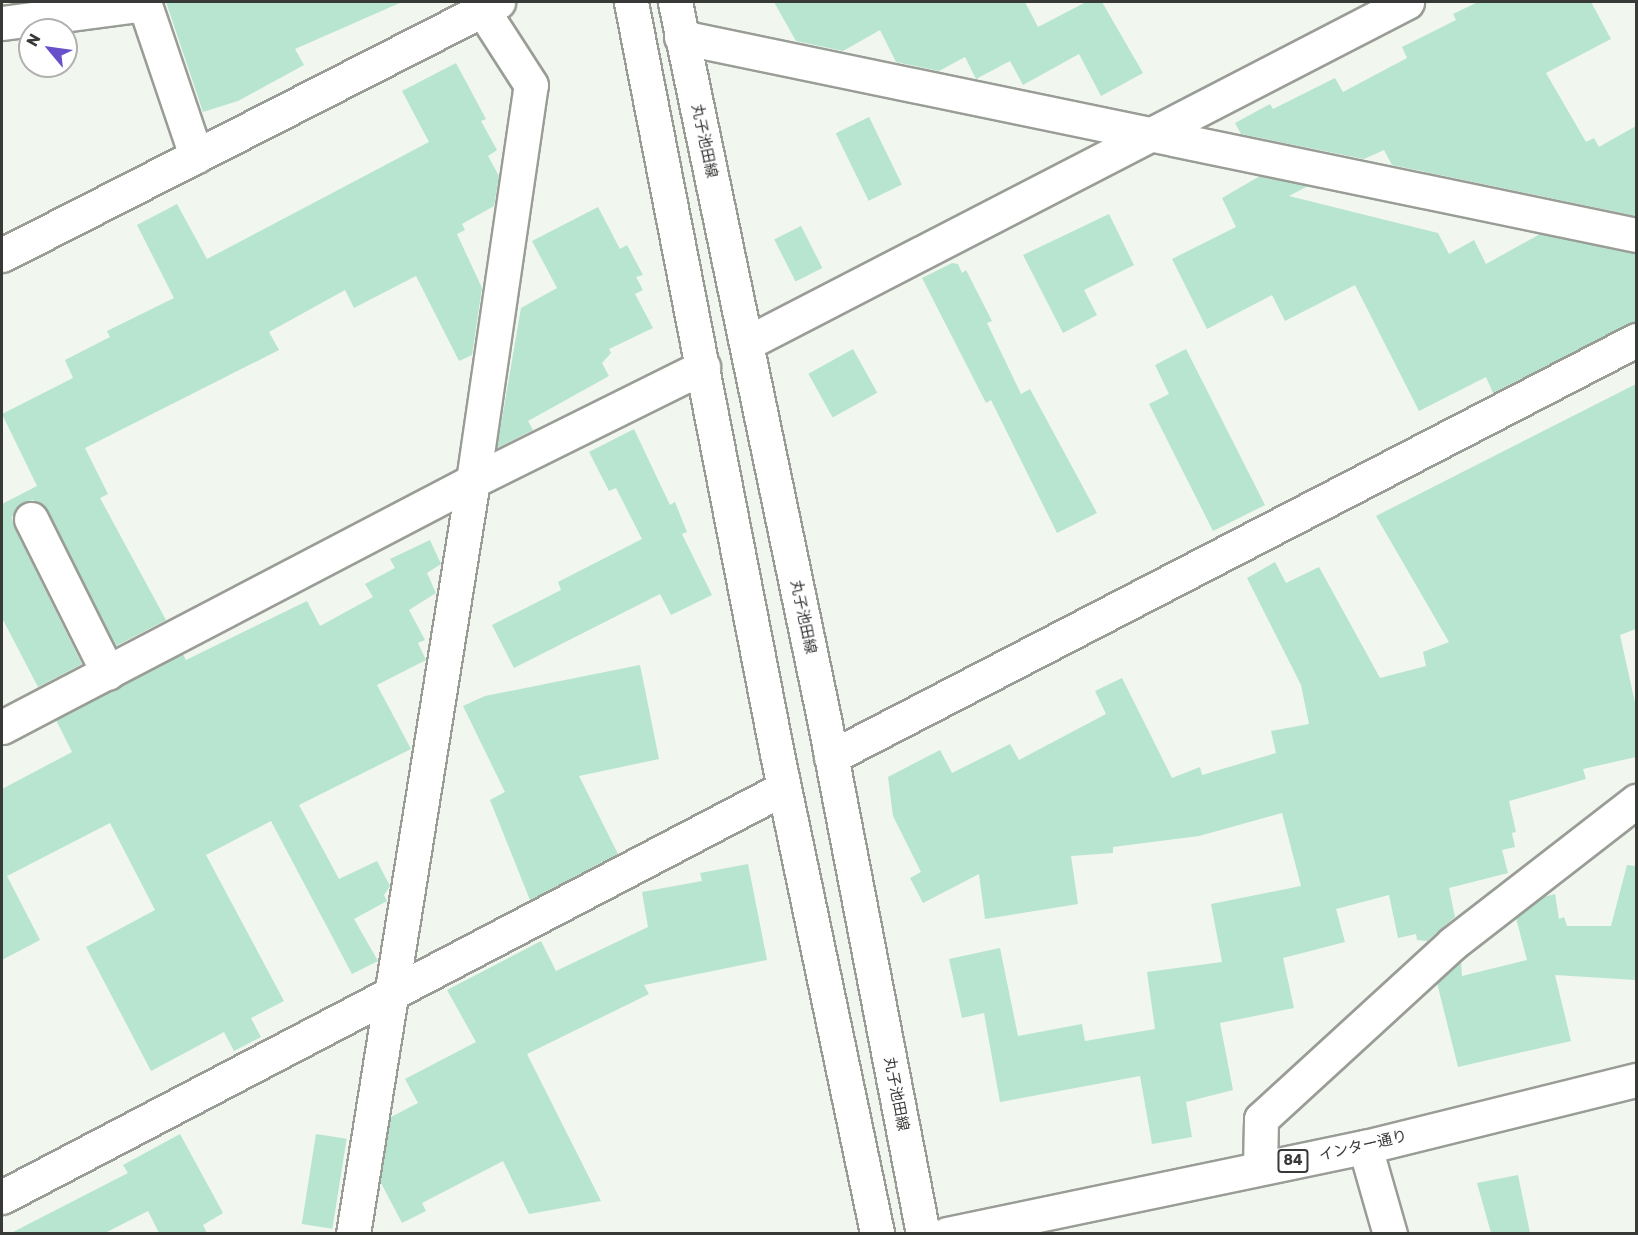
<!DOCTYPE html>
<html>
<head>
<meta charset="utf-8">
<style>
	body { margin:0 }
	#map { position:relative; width:1638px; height:1235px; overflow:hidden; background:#f1f6ee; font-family:Rubik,"Noto Sans JP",sans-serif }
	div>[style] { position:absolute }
	.building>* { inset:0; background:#b8e5cf; transform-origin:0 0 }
	.roads { filter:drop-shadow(2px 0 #999d96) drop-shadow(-2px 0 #999d96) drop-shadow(0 2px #999d96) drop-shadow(0 -2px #999d96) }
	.minor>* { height:33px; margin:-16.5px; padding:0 16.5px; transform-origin:16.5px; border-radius:16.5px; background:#fff }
	.tertiary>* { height:33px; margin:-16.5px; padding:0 16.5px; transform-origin:16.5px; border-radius:16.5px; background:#fff }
	.primary>* { height:33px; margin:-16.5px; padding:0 16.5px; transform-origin:16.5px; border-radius:16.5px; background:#fff }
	span { translate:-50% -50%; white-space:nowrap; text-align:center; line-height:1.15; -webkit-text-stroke:5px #fff; paint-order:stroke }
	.shield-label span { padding:2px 4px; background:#fff; border:2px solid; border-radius:4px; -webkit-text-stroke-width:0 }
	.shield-label { font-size:14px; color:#383a37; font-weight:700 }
	.street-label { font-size:15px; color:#383a37 }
	.frame { position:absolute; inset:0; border:3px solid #383a37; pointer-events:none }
	.north { position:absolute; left:18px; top:18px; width:60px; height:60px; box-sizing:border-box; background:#fff; border:2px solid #afb0af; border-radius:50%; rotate:299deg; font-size:16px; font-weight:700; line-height:24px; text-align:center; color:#383a37 }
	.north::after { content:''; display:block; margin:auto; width:21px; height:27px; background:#6750c9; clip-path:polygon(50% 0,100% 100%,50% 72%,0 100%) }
</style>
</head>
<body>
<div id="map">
	<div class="building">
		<i style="clip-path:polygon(166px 2px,402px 2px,295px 49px,304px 65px,238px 101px,203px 112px)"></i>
		<i style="clip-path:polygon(774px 2px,1025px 2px,1038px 27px,1086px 2px,1102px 2px,1143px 73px,1101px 96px,1079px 54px,1023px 85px,1010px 61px,976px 79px,965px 57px,939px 71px,896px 62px,880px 30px,843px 51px,796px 41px)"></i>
		<i style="clip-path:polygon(1478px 2px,1591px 2px,1611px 39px,1546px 73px,1586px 142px,1594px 138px,1599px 147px,1636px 126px,1636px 216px,1392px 165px,1384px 150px,1364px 159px,1241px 134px,1235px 123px,1270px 104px,1273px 109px,1335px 78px,1343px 92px,1407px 58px,1402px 47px,1456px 20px,1453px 14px)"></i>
		<i style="clip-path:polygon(456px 63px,486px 119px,481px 121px,497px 150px,488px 156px,499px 176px,494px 206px,462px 224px,465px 230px,457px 234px,482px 288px,472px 355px,459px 361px,416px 276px,354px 308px,345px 290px,269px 332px,279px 350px,85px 448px,108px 494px,100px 498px,166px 620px,116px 646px,48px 511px,33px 500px,22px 503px,12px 517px,14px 527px,82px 664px,38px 687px,2px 618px,2px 504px,37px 486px,2px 414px,73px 378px,65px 360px,110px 337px,107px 331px,174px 298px,137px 225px,177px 204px,207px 259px,429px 142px,402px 91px)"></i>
		<i style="left:869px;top:117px;width:75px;height:37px;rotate:64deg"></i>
		<i style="clip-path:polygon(1260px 176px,1308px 186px,1289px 196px,1438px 233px,1449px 254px,1474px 240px,1486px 264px,1540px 234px,1636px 253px,1636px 321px,1493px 393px,1486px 377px,1419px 411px,1355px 285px,1285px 321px,1272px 295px,1207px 329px,1172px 259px,1236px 227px,1222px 198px)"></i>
		<i style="clip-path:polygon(598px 207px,620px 249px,627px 245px,643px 275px,636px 277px,643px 290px,635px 294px,653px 328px,609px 349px,611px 353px,602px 363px,609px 376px,528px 421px,533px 430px,497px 448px,521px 308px,557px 288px,532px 241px)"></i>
		<i style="clip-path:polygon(1109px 214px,1134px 265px,1084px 290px,1097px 315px,1063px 333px,1023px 255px)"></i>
		<i style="left:801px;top:226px;width:47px;height:30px;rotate:63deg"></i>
		<i style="clip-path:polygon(952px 263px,958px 264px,962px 273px,966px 270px,992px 321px,987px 323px,1021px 394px,1030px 389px,1097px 513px,1057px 533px,991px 400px,986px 403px,922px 278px)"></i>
		<i style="left:853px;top:349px;width:50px;height:51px;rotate:61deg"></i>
		<i style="clip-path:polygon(1186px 349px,1265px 505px,1213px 531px,1149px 404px,1169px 394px,1155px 365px)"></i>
		<i style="clip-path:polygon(1636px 384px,1636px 629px,1620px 635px,1636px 707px,1636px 757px,1583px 769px,1586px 779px,1509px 801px,1516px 832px,1512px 833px,1515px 847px,1502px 850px,1508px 873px,1449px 888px,1455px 917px,1427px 941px,1417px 940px,1416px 934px,1398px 938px,1389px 895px,1336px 909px,1345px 942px,1283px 958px,1294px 1008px,1220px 1023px,1233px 1090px,1186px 1102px,1192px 1137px,1152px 1144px,1140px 1076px,1000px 1102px,984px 1013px,962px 1018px,949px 959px,1000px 948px,1018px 1036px,1082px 1024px,1085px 1041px,1155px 1029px,1147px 972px,1222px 962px,1211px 904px,1301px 886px,1282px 813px,1199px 836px,1113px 847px,1113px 853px,1071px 856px,1078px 904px,985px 919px,979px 874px,923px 903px,910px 878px,921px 872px,893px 816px,888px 777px,940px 750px,952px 773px,1010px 744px,1019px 760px,1106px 714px,1095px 691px,1122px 678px,1172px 778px,1200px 767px,1202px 775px,1276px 753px,1271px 731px,1309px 724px,1301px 685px,1247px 578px,1275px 562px,1286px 583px,1319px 567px,1380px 678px,1426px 666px,1423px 652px,1449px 642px,1376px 516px)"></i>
		<i style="clip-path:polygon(634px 429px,670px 505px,675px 502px,687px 532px,682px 534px,712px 595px,671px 615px,660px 594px,514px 668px,492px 625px,561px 590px,558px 582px,642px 539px,616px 488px,609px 491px,589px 452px)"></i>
		<i style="clip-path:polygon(430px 540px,441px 564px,427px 573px,436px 593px,409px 610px,425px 640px,418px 643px,426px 660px,377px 685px,411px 749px,299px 805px,339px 879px,377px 861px,390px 886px,384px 895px,387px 901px,354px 919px,378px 961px,352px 974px,271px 821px,206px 855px,284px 1001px,251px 1018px,261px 1037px,234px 1051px,224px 1032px,151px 1071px,86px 947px,155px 910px,110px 823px,7px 876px,40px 940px,2px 960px,2px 789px,72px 752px,56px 720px,183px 654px,186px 660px,307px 601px,320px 626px,373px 597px,365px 584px,395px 568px,390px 559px)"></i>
		<i style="clip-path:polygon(640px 665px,659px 759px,579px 776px,618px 854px,530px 900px,490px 800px,505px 792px,463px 706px,485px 696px)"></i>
		<i style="clip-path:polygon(748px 864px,767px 960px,644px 985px,649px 994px,527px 1054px,601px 1201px,529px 1214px,503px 1161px,422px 1203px,426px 1211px,402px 1223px,380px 1181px,391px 1117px,418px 1103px,405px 1079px,476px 1042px,447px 990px,541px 941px,556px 971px,648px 927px,642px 892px,702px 881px,700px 873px)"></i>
		<i style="clip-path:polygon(1627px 865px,1636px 866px,1636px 980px,1555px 975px,1571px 1041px,1458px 1067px,1437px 983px,1461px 961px,1462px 976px,1527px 960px,1516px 918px,1543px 897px,1555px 894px,1559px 919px,1564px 917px,1567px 926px,1611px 926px)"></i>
		<i style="clip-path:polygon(180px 1134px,223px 1213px,203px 1225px,207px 1233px,159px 1233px,148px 1211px,105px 1233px,11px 1233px,128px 1173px,123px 1165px)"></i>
		<i style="left:316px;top:1134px;width:31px;height:91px;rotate:9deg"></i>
		<i style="clip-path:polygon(1518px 1175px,1530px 1233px,1491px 1233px,1477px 1183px)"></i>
	</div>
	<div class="roads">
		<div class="minor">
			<i style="left:144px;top:2px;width:163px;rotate:71.3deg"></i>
			<i style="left:2px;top:23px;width:144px;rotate:-7.6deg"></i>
			<i style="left:681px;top:37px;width:975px;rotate:11.71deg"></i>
			<i style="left:747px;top:343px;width:743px;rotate:-27.32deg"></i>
			<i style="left:31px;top:519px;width:172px;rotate:63.4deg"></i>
			<i style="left:2px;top:727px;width:531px;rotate:-27.58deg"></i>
			<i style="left:473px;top:481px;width:257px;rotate:-26.4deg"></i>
			<i style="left:831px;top:757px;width:907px;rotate:-27.38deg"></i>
			<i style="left:1365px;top:1147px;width:91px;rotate:74deg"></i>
			<i style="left:1260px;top:1168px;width:49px;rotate:-88.8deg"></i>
			<i style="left:1261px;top:1119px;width:260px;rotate:-42.5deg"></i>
			<i style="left:1453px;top:943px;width:232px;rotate:-37.8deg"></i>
			<i style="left:2px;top:1197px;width:882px;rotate:-27.61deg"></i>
			<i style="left:353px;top:1234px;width:763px;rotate:-80.95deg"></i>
			<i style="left:473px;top:481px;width:400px;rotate:-81.7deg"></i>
			<i style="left:531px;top:85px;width:90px;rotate:-122.8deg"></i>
		</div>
		<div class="tertiary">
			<i style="left:631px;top:2px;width:766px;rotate:79.01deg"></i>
			<i style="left:777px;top:754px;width:490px;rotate:78.2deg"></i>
			<i style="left:675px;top:2px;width:737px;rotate:78.26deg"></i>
			<i style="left:825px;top:724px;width:519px;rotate:79.12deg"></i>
			<i style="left:2px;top:255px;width:557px;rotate:-27.03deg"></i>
		</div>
		<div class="primary">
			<i style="left:947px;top:1234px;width:427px;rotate:-11.8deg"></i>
			<i style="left:1365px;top:1147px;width:279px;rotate:-13.9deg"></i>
		</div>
	</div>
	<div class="shield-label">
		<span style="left:1293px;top:1161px">84</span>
	</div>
	<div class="street-label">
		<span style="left:704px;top:141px;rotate:78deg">丸子池田線</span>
		<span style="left:803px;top:617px;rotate:78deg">丸子池田線</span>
		<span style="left:896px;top:1094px;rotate:79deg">丸子池田線</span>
		<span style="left:1363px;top:1146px;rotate:-13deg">インター通り</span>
	</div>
	<div class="frame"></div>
	<div class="north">N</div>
</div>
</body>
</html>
